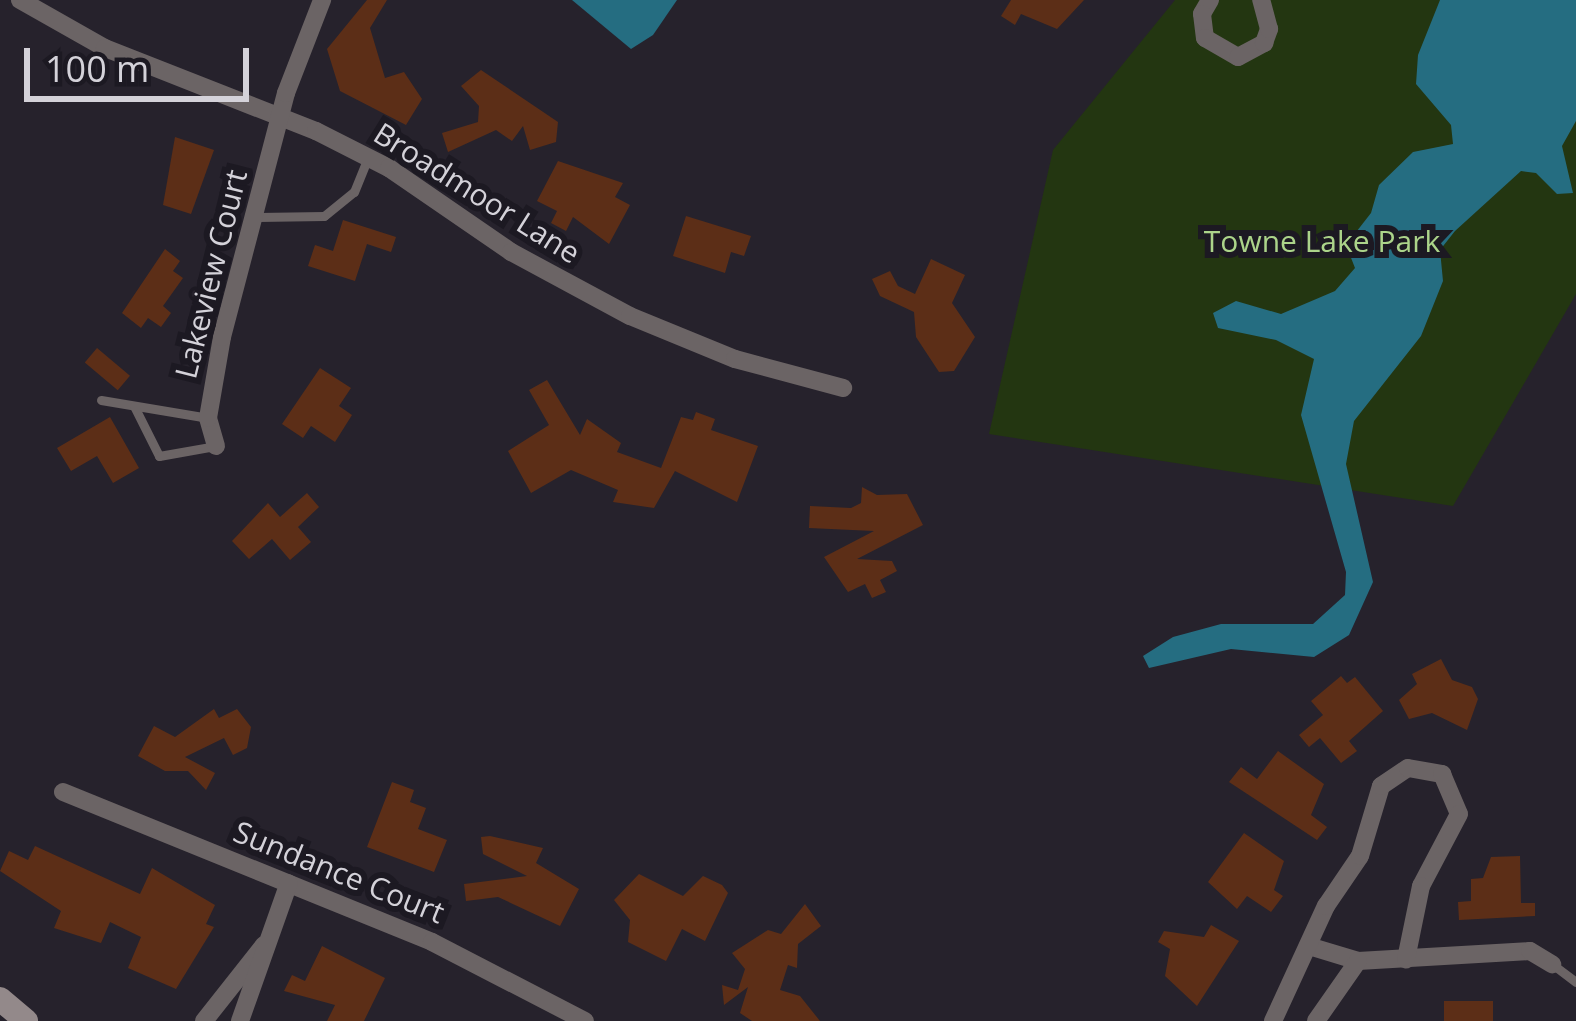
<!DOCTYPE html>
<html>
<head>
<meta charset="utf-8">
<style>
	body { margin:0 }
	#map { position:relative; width:1576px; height:1021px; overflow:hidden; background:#26222c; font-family:"Open Sans",sans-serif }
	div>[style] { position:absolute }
	.green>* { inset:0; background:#233611 }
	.water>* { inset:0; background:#256d81 }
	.building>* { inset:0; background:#5c2e17; transform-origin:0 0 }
	.lane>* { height:9px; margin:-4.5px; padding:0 4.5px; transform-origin:4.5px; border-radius:4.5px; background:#6b6465 }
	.street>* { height:18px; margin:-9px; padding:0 9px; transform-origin:9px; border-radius:9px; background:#6b6465 }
	.secondary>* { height:24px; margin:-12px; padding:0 12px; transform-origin:12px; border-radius:12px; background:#93898a }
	span { translate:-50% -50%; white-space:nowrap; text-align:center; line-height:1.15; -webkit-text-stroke:12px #1c1922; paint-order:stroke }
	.street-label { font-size:30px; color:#d4d2d9 }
	.park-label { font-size:30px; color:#acd48a }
	.scale { position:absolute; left:24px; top:48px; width:225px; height:54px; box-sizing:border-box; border:6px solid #d4d2d9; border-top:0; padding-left:15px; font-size:36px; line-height:42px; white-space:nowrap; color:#d4d2d9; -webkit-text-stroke:9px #1c1922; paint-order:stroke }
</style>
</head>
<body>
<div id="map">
	<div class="green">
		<i style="clip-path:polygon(1175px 0,1576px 0,1576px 294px,1453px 506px,989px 434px,1053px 150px)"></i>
	</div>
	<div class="water">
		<i style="clip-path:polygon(572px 0,677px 0,653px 35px,631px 49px)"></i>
		<i style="clip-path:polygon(1440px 0,1576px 0,1576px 121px,1562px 146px,1573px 193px,1557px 194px,1536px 173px,1521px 171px,1455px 231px,1440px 250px,1443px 281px,1421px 336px,1354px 421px,1346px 464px,1373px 582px,1349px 635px,1314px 657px,1231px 649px,1149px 668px,1143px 656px,1173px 637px,1221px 624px,1313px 624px,1345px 595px,1346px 572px,1301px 415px,1314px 359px,1276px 340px,1218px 328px,1213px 313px,1236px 301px,1281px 314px,1335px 291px,1355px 268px,1346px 245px,1371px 213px,1379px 185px,1413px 152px,1453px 144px,1451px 125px,1416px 84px,1418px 55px)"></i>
	</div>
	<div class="building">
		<i style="clip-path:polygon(367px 0,387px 0,370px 28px,385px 78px,404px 72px,422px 99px,406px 125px,340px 91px,327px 49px)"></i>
		<i style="clip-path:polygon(1011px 0,1084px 0,1057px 29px,1021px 14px,1015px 25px,1001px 16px)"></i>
		<i style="clip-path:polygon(481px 70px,558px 122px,556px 142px,530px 150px,523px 126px,512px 141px,496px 130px,448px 152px,442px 133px,478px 122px,479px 106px,461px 86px)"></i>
		<i style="clip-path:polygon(175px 137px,214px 150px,191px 214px,163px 205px)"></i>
		<i style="clip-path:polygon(558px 161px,623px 183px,615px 197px,630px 205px,609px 244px,573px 217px,566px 231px,551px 223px,557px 211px,537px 201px)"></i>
		<i style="clip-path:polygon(686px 216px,751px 236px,744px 256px,731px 252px,725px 273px,673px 256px)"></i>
		<i style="clip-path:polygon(343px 220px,396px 237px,391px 252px,367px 244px,355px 281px,308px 266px,315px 245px,333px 251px)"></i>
		<i style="clip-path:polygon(165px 249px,180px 261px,173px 271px,183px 278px,163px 306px,171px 313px,161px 327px,148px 318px,141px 328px,122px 313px)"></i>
		<i style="clip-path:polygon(931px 259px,965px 275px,952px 303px,975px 337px,954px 371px,939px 372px,916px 337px,914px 312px,880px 296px,872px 279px,890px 271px,898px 286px,915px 294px)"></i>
		<i style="left:97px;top:348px;width:43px;height:19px;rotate:40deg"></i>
		<i style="clip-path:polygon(320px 368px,351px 388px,339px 406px,352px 415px,335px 442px,311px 426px,303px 438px,282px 424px)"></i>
		<i style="clip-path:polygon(547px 380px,580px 435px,587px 419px,621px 443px,617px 452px,661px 468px,681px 417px,693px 420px,696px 412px,715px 419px,711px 430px,758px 446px,737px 502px,675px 471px,654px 508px,613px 502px,618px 490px,571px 470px,531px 493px,508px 451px,549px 425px,529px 390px)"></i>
		<i style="clip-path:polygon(110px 417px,139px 468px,113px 483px,97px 456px,71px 471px,57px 448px)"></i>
		<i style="clip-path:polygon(862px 487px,877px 495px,907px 494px,923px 525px,857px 559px,892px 561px,897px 571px,880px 580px,886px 592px,872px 598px,865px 584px,848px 592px,824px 557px,874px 531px,809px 528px,810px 506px,851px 508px,861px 503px)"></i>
		<i style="clip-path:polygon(307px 493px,319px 507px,298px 527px,311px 542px,290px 560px,272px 539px,249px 559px,232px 541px,268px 503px,280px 517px)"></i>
		<i style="clip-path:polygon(1441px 659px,1452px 680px,1472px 687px,1478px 699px,1467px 730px,1432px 713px,1409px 719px,1399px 700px,1417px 684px,1412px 674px)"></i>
		<i style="clip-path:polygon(1341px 676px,1347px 683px,1355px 677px,1383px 711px,1349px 741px,1357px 751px,1341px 763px,1320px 738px,1309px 747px,1299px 735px,1323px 715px,1311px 701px)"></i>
		<i style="clip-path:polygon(214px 709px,219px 718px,237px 709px,251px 727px,247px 748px,233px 755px,224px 738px,185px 757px,215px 773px,206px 790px,188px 771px,165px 771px,138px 756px,154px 726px,175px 737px)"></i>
		<i style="clip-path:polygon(1278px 751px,1324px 784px,1311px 815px,1327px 827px,1317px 840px,1229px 782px,1241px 767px,1257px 779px)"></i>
		<i style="clip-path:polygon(392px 782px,414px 790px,410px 802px,426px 808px,418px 829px,447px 840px,434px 872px,367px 847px)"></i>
		<i style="clip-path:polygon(1244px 833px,1284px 861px,1274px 890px,1283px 896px,1271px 912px,1247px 896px,1237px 909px,1208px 882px)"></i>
		<i style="clip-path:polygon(490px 836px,543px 848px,536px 863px,579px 889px,560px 926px,498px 897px,466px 901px,464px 884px,527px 876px,483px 854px,481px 837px)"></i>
		<i style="clip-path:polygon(35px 846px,140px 894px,152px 868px,215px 905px,206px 924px,214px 927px,176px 989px,128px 968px,141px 937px,110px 922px,101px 943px,54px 928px,61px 911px,0 871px,9px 851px,28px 860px)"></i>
		<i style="clip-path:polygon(1520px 856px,1521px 903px,1535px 903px,1535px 916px,1459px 920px,1458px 902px,1471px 901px,1471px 879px,1483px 878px,1491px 857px)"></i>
		<i style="clip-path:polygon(639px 874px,683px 896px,703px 876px,722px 885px,728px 893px,705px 941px,682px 929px,666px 961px,628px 942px,630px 920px,614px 900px)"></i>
		<i style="clip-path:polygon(805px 904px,821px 926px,798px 944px,797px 968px,788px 965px,780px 990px,800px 996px,820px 1021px,752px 1021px,740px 1013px,748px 987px,724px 1005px,722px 985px,738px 990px,745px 969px,732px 953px,768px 930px,781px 934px)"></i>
		<i style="clip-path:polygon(1211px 925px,1239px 941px,1197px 1006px,1165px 976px,1170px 949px,1158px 942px,1164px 931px,1204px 937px)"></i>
		<i style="clip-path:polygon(322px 946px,385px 978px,364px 1021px,327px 1021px,335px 1005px,284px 991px,292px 975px,305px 981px)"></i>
		<i style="left:1444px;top:1001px;width:49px;height:20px"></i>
	</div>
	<div class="lane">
		<i style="left:258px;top:217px;width:66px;rotate:-0.9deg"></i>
		<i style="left:324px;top:216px;width:38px;rotate:-39deg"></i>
		<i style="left:354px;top:192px;width:37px;rotate:-68deg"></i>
		<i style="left:101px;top:400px;width:109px;rotate:9.5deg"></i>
		<i style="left:134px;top:406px;width:56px;rotate:63.4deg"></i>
		<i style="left:159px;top:456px;width:58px;rotate:-10deg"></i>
		<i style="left:1552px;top:964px;width:30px;rotate:37deg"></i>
	</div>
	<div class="street">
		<i style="left:20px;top:0;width:98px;rotate:29.5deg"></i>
		<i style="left:105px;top:48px;width:227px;rotate:21.5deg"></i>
		<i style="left:316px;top:131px;width:82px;rotate:26.9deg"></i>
		<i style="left:389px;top:168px;width:148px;rotate:34.5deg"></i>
		<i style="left:511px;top:252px;width:135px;rotate:28.3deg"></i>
		<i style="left:630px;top:316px;width:113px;rotate:22.3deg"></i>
		<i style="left:735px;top:359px;width:112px;rotate:15deg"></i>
		<i style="left:1210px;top:0;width:16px;rotate:120deg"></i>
		<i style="left:1202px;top:14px;width:24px;rotate:83deg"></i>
		<i style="left:1205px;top:38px;width:38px;rotate:30deg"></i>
		<i style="left:1238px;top:57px;width:30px;rotate:-28deg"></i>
		<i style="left:1264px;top:43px;width:15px;rotate:-70deg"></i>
		<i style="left:1269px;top:29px;width:30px;rotate:-105deg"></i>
		<i style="left:216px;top:446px;width:29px;rotate:-106deg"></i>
		<i style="left:208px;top:418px;width:82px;rotate:-80.2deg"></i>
		<i style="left:222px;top:337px;width:252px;rotate:-75.3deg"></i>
		<i style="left:286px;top:93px;width:100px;rotate:-68.8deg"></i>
		<i style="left:63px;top:792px;width:398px;rotate:22.1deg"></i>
		<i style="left:432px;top:942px;width:172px;rotate:27.3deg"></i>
		<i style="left:1312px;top:947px;width:48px;rotate:16.9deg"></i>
		<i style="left:1358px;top:961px;width:172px;rotate:-3.3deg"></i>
		<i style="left:1530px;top:951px;width:26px;rotate:31deg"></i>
		<i style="left:204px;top:1021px;width:97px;rotate:-51.7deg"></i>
		<i style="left:240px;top:1021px;width:146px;rotate:-70.5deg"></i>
		<i style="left:1273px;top:1021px;width:127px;rotate:-65.3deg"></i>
		<i style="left:1326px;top:906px;width:60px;rotate:-55.8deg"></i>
		<i style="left:1360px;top:856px;width:73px;rotate:-73.3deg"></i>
		<i style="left:1381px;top:786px;width:32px;rotate:-34deg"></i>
		<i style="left:1408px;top:768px;width:35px;rotate:10deg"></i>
		<i style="left:1442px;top:774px;width:43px;rotate:67deg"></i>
		<i style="left:1459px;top:814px;width:81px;rotate:117.8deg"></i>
		<i style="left:1421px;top:886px;width:75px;rotate:101.6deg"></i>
		<i style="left:1316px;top:1021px;width:73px;rotate:-55deg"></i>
	</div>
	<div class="secondary">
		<i style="left:0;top:999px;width:34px;rotate:40deg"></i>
	</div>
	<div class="street-label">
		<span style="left:477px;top:193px;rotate:32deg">Broadmoor Lane</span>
		<span style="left:211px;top:274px;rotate:-76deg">Lakeview Court</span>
		<span style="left:339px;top:872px;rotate:22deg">Sundance Court</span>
	</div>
	<div class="park-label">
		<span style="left:1322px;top:241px">Towne Lake Park</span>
	</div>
	<div class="scale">100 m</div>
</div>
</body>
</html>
